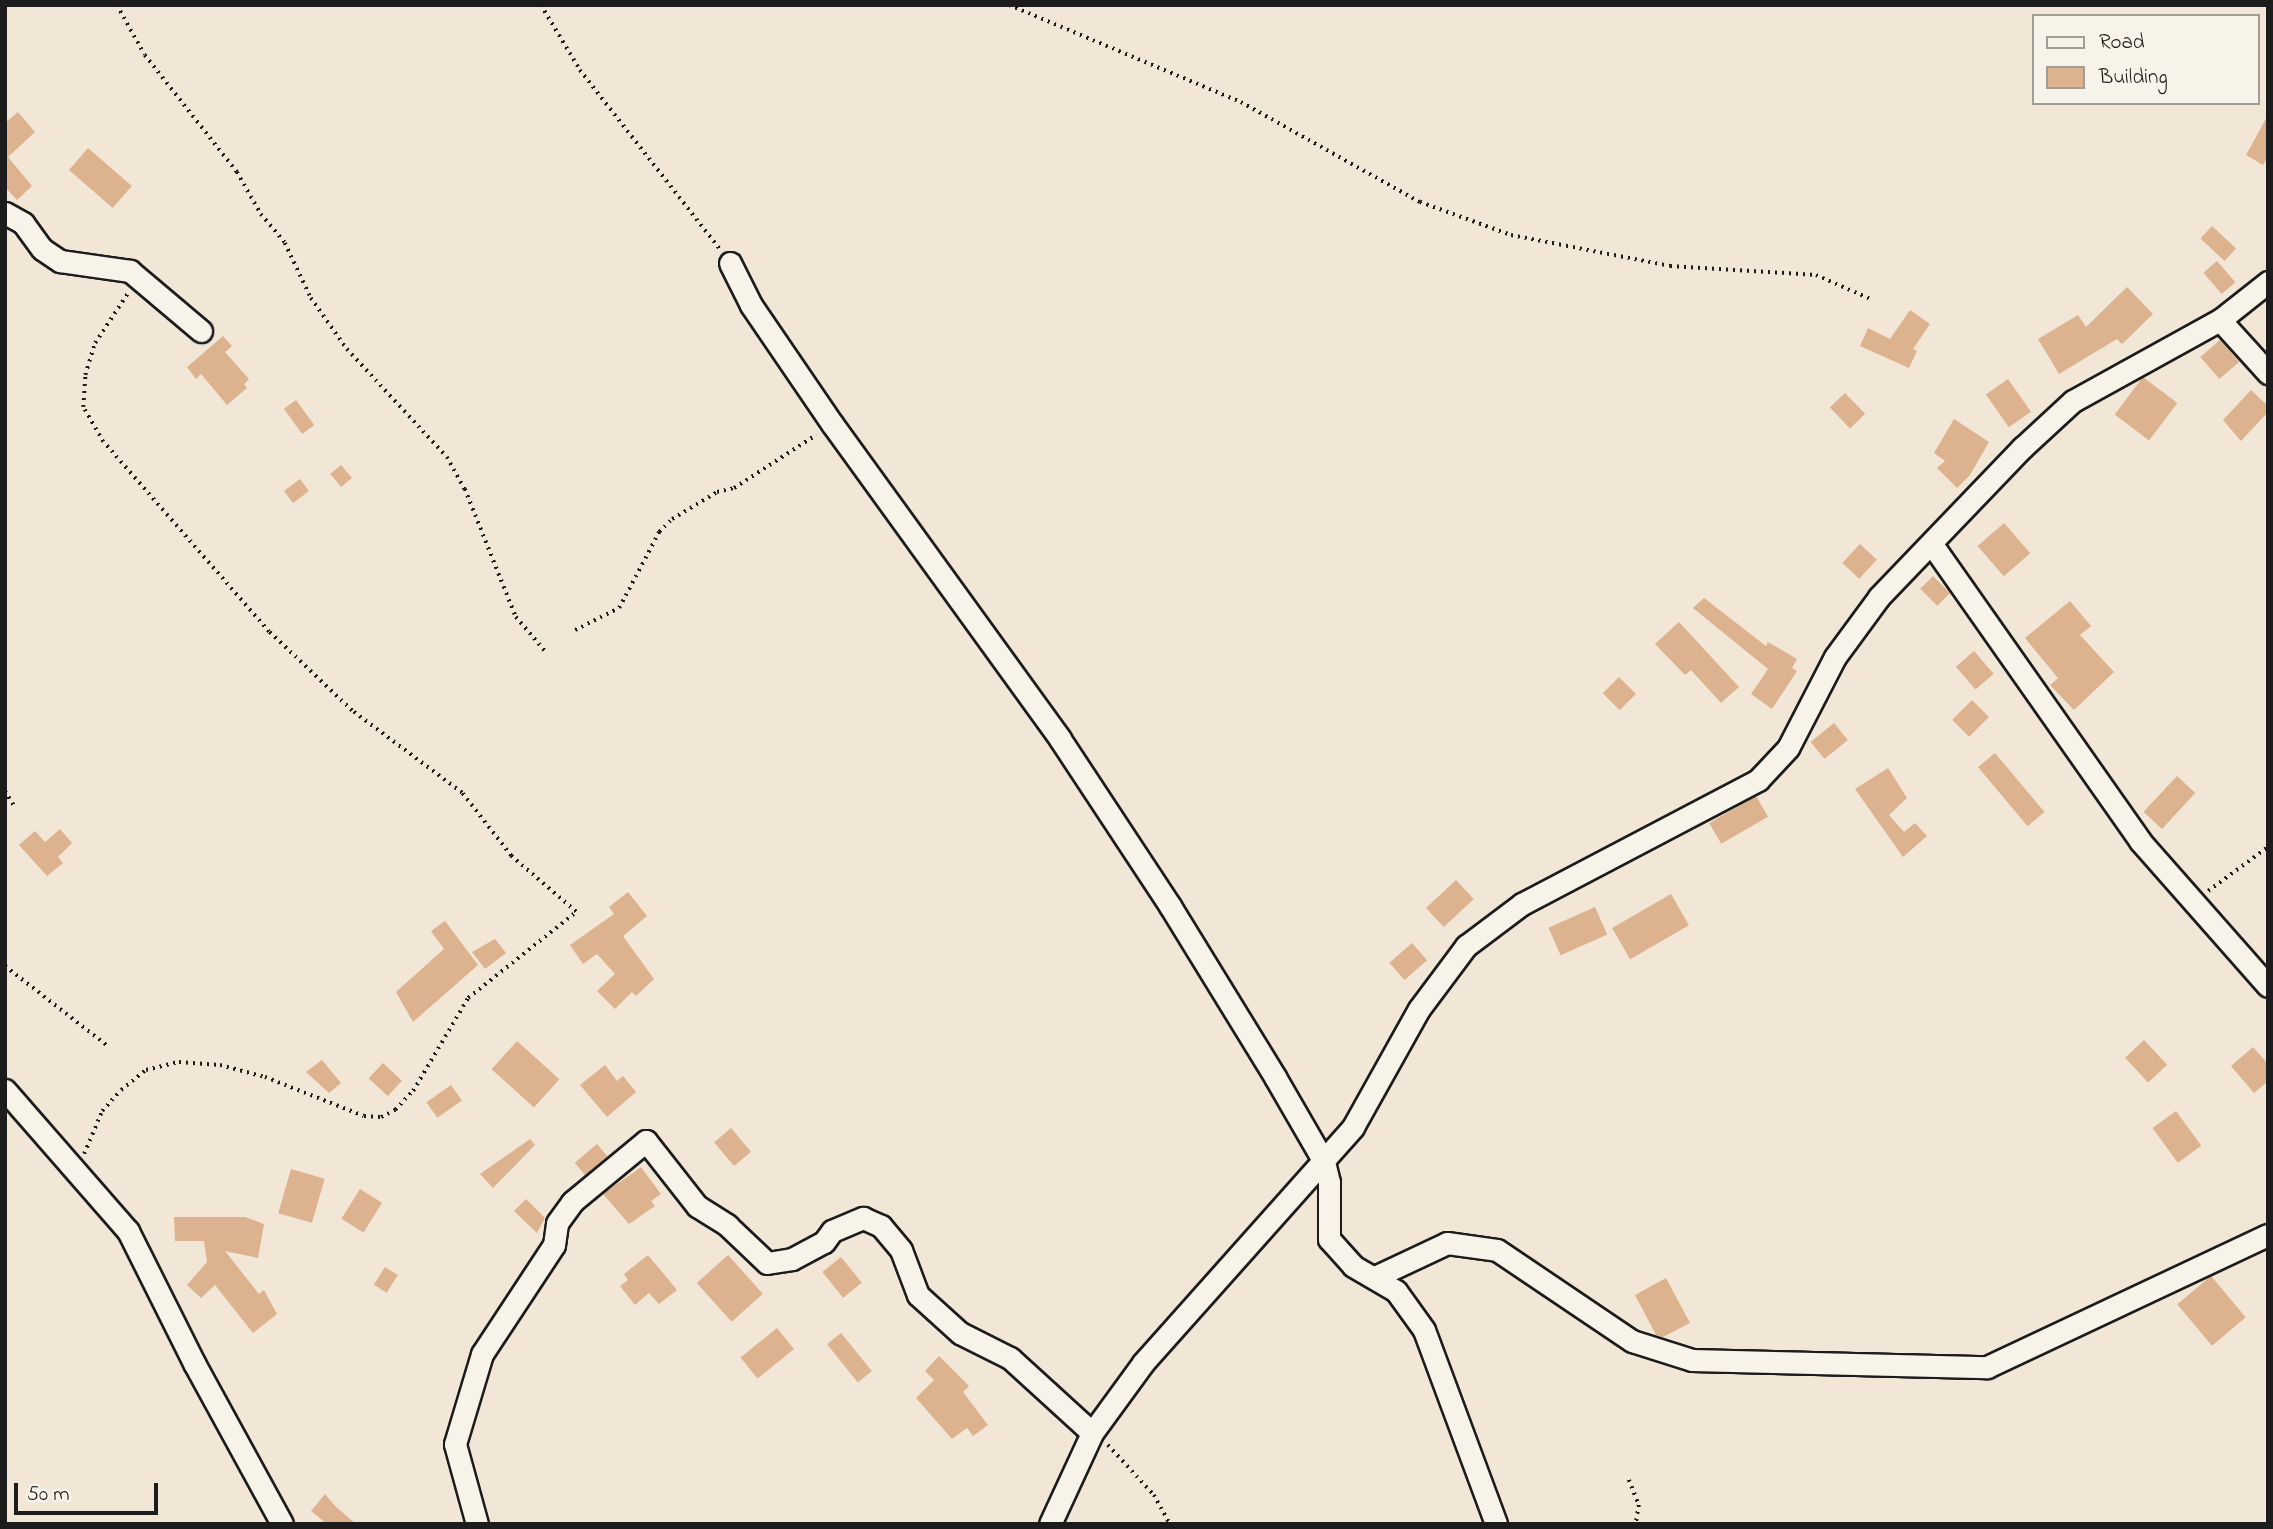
<!DOCTYPE html>
<html>
<head>
<meta charset="utf-8">
<style>
	body { margin:0 }
	#map { position:relative; width:2273px; height:1529px; overflow:hidden; background:#f2e6d6; font-family:"Indie Flower",sans-serif }
	div>[style] { position:absolute }
	.building>* { inset:0; background:#ddb28e; transform-origin:0 0 }
	.path>* { height:3.5px; margin-top:-1.75px; transform-origin:0; background:repeating-linear-gradient(90deg,#1c1c1c 0 2px,transparent 0 7px) }
	.roads { filter:drop-shadow(2px 0 #1c1c1c) drop-shadow(-2px 0 #1c1c1c) drop-shadow(0 2px #1c1c1c) drop-shadow(0 -2px #1c1c1c) }
	.street>* { height:21px; margin:-10.5px; padding:0 10.5px; transform-origin:10.5px; border-radius:10.5px; background:#f7f3e8 }
	span { translate:-50% -50%; white-space:nowrap; text-align:center; line-height:1.15; -webkit-text-stroke:6px #f7f3e8; paint-order:stroke }
	.frame { position:absolute; inset:0; border:7px solid #1c1c1c; pointer-events:none }
	.legend { position:absolute; left:2032px; top:14px; width:228px; height:91px; box-sizing:border-box; background:#f7f3e8; border:2px solid #9f9d96; margin:0; padding:9px 12px; list-style:none; font-size:21px; color:#1c1c1c }
	.legend li { display:flex; align-items:center; gap:14px; height:35px }
	.legend b { width:35px; border:2px solid #9f9d96 }
	.scale { position:absolute; left:14px; top:1483px; width:144px; height:32px; box-sizing:border-box; border:4px solid #1c1c1c; border-top:0; padding-left:9px; font-size:21px; line-height:24px; white-space:nowrap; color:#1c1c1c; -webkit-text-stroke:5px #f7f3e8; paint-order:stroke }
</style>
</head>
<body>
<div id="map">
	<div class="building">
		<i style="clip-path:polygon(18px 112px,35px 132px,8px 157px,32px 186px,17px 200px,5px 187px,5px 123px)"></i>
		<i style="clip-path:polygon(2268px 115px,2268px 156px,2263px 165px,2246px 155px)"></i>
		<i style="left:88px;top:148px;width:58px;height:29px;rotate:41deg"></i>
		<i style="left:2212px;top:226px;width:33px;height:17px;rotate:43deg"></i>
		<i style="left:2217px;top:261px;width:28px;height:18px;rotate:49deg"></i>
		<i style="clip-path:polygon(2127px 287px,2153px 314px,2122px 344px,2117px 339px,2059px 374px,2038px 339px,2078px 315px,2086px 327px)"></i>
		<i style="clip-path:polygon(1910px 310px,1930px 324px,1913px 349px,1917px 351px,1909px 368px,1860px 346px,1868px 328px,1890px 339px)"></i>
		<i style="clip-path:polygon(223px 336px,232px 346px,225px 352px,249px 379px,244px 384px,247px 388px,227px 405px,201px 374px,196px 379px,187px 367px)"></i>
		<i style="left:2220px;top:340px;width:29px;height:26px;rotate:49deg"></i>
		<i style="left:2143px;top:377px;width:43px;height:47px;rotate:37deg"></i>
		<i style="left:2008px;top:379px;width:40px;height:27px;rotate:55deg"></i>
		<i style="clip-path:polygon(2251px 390px,2268px 406px,2268px 412px,2241px 441px,2223px 420px)"></i>
		<i style="left:1845px;top:393px;width:29px;height:21px;rotate:46deg"></i>
		<i style="left:296px;top:400px;width:31px;height:15px;rotate:54deg"></i>
		<i style="clip-path:polygon(1954px 419px,1989px 442px,1970px 475px,1957px 488px,1937px 468px,1945px 461px,1934px 453px)"></i>
		<i style="left:341px;top:465px;width:17px;height:14px;rotate:50deg"></i>
		<i style="left:300px;top:479px;width:15px;height:20px;rotate:53deg"></i>
		<i style="left:2004px;top:523px;width:40px;height:35px;rotate:49deg"></i>
		<i style="left:1860px;top:544px;width:23px;height:26px;rotate:43deg"></i>
		<i style="left:1933px;top:576px;width:24px;height:18px;rotate:45deg"></i>
		<i style="clip-path:polygon(1704px 598px,1766px 646px,1768px 642px,1797px 659px,1792px 668px,1797px 671px,1772px 709px,1751px 694px,1768px 669px,1693px 608px)"></i>
		<i style="clip-path:polygon(2070px 601px,2091px 626px,2080px 635px,2114px 672px,2074px 710px,2050px 685px,2058px 678px,2025px 638px)"></i>
		<i style="clip-path:polygon(1679px 622px,1739px 687px,1721px 703px,1691px 670px,1685px 675px,1655px 644px)"></i>
		<i style="left:1974px;top:651px;width:30px;height:24px;rotate:49deg"></i>
		<i style="left:1619px;top:677px;width:24px;height:23px;rotate:45deg"></i>
		<i style="left:1972px;top:700px;width:24px;height:28px;rotate:45deg"></i>
		<i style="left:1834px;top:723px;width:22px;height:30px;rotate:51deg"></i>
		<i style="left:1995px;top:753px;width:77px;height:22px;rotate:50deg"></i>
		<i style="clip-path:polygon(1888px 768px,1907px 798px,1889px 815px,1904px 832px,1915px 823px,1927px 836px,1903px 857px,1855px 789px)"></i>
		<i style="left:2177px;top:776px;width:25px;height:49px;rotate:43deg"></i>
		<i style="left:1756px;top:796px;width:24px;height:54px;rotate:60deg"></i>
		<i style="clip-path:polygon(60px 829px,72px 843px,58px 857px,63px 863px,47px 876px,19px 845px,35px 831px,45px 842px)"></i>
		<i style="left:1456px;top:880px;width:26px;height:41px;rotate:47deg"></i>
		<i style="clip-path:polygon(628px 892px,647px 916px,623px 936px,654px 979px,636px 996px,632px 992px,615px 1009px,597px 991px,615px 974px,597px 954px,583px 964px,570px 945px,614px 914px,609px 907px)"></i>
		<i style="left:1671px;top:894px;width:36px;height:68px;rotate:60deg"></i>
		<i style="left:1595px;top:907px;width:30px;height:51px;rotate:66deg"></i>
		<i style="clip-path:polygon(445px 921px,478px 965px,413px 1022px,396px 992px,444px 949px,431px 931px)"></i>
		<i style="clip-path:polygon(495px 939px,506px 953px,485px 969px,472px 952px)"></i>
		<i style="left:1412px;top:943px;width:23px;height:30px;rotate:49deg"></i>
		<i style="left:2144px;top:1040px;width:34px;height:26px;rotate:47deg"></i>
		<i style="left:517px;top:1041px;width:57px;height:38px;rotate:42deg"></i>
		<i style="clip-path:polygon(2253px 1047px,2268px 1064px,2268px 1081px,2254px 1093px,2231px 1066px)"></i>
		<i style="clip-path:polygon(322px 1060px,341px 1083px,329px 1093px,306px 1072px)"></i>
		<i style="left:383px;top:1063px;width:26px;height:21px;rotate:43deg"></i>
		<i style="clip-path:polygon(605px 1065px,617px 1081px,623px 1076px,636px 1092px,607px 1117px,580px 1085px)"></i>
		<i style="left:451px;top:1085px;width:19px;height:30px;rotate:55deg"></i>
		<i style="left:2176px;top:1111px;width:43px;height:29px;rotate:54deg"></i>
		<i style="left:731px;top:1128px;width:31px;height:22px;rotate:50deg"></i>
		<i style="clip-path:polygon(530px 1139px,535px 1145px,493px 1188px,480px 1174px)"></i>
		<i style="left:597px;top:1144px;width:16px;height:29px;rotate:50deg"></i>
		<i style="clip-path:polygon(641px 1167px,661px 1194px,651px 1201px,655px 1206px,629px 1224px,603px 1194px)"></i>
		<i style="left:291px;top:1169px;width:35px;height:46px;rotate:16deg"></i>
		<i style="left:360px;top:1189px;width:26px;height:35px;rotate:32deg"></i>
		<i style="clip-path:polygon(526px 1199px,545px 1218px,537px 1233px,514px 1211px)"></i>
		<i style="clip-path:polygon(174px 1217px,245px 1217px,264px 1224px,258px 1258px,225px 1251px,259px 1294px,264px 1290px,277px 1314px,253px 1333px,215px 1285px,201px 1298px,187px 1285px,207px 1262px,204px 1241px,175px 1241px)"></i>
		<i style="clip-path:polygon(648px 1255px,677px 1290px,659px 1304px,649px 1293px,635px 1305px,620px 1286px,628px 1280px,624px 1274px)"></i>
		<i style="left:728px;top:1255px;width:52px;height:42px;rotate:48deg"></i>
		<i style="left:841px;top:1257px;width:33px;height:24px;rotate:51deg"></i>
		<i style="left:385px;top:1267px;width:15px;height:21px;rotate:32deg"></i>
		<i style="left:2211px;top:1276px;width:54px;height:44px;rotate:50deg"></i>
		<i style="clip-path:polygon(1666px 1278px,1690px 1323px,1663px 1337px,1656px 1335px,1635px 1295px)"></i>
		<i style="left:777px;top:1328px;width:27px;height:47px;rotate:51deg"></i>
		<i style="left:841px;top:1333px;width:49px;height:18px;rotate:51deg"></i>
		<i style="clip-path:polygon(939px 1356px,969px 1386px,963px 1392px,988px 1425px,973px 1436px,967px 1428px,952px 1439px,916px 1398px,934px 1380px,925px 1371px)"></i>
		<i style="clip-path:polygon(325px 1494px,335px 1506px,356px 1524px,327px 1524px,311px 1511px)"></i>
	</div>
	<div class="path">
		<i style="left:117px;top:5px;width:57px;rotate:60.8deg"></i>
		<i style="left:145px;top:55px;width:149px;rotate:51.8deg"></i>
		<i style="left:237px;top:172px;width:48px;rotate:60.3deg"></i>
		<i style="left:261px;top:214px;width:38px;rotate:50deg"></i>
		<i style="left:285px;top:243px;width:61px;rotate:64.7deg"></i>
		<i style="left:311px;top:298px;width:62px;rotate:54.8deg"></i>
		<i style="left:347px;top:349px;width:147px;rotate:47.2deg"></i>
		<i style="left:447px;top:457px;width:37px;rotate:61deg"></i>
		<i style="left:465px;top:489px;width:138px;rotate:68.3deg"></i>
		<i style="left:516px;top:617px;width:45px;rotate:49.5deg"></i>
		<i style="left:541px;top:5px;width:76px;rotate:59deg"></i>
		<i style="left:580px;top:70px;width:227px;rotate:52deg"></i>
		<i style="left:1009px;top:5px;width:251px;rotate:22.7deg"></i>
		<i style="left:1241px;top:102px;width:205px;rotate:29.2deg"></i>
		<i style="left:1420px;top:202px;width:97px;rotate:19.9deg"></i>
		<i style="left:1511px;top:235px;width:162px;rotate:11deg"></i>
		<i style="left:1670px;top:266px;width:146px;rotate:3.5deg"></i>
		<i style="left:1816px;top:275px;width:62px;rotate:23.7deg"></i>
		<i style="left:575px;top:630px;width:49px;rotate:-26.6deg"></i>
		<i style="left:619px;top:608px;width:86px;rotate:-62.2deg"></i>
		<i style="left:659px;top:532px;width:18px;rotate:-45deg"></i>
		<i style="left:672px;top:519px;width:52px;rotate:-31deg"></i>
		<i style="left:717px;top:492px;width:17px;rotate:-13deg"></i>
		<i style="left:734px;top:488px;width:98px;rotate:-32.9deg"></i>
		<i style="left:5px;top:791px;width:19px;rotate:58deg"></i>
		<i style="left:2208px;top:891px;width:74px;rotate:-36.3deg"></i>
		<i style="left:5px;top:966px;width:132px;rotate:37.9deg"></i>
		<i style="left:84px;top:1154px;width:47px;rotate:-67.3deg"></i>
		<i style="left:102px;top:1111px;width:28px;rotate:-48deg"></i>
		<i style="left:121px;top:1090px;width:32px;rotate:-39deg"></i>
		<i style="left:146px;top:1070px;width:34px;rotate:-14deg"></i>
		<i style="left:179px;top:1062px;width:41px;rotate:4.2deg"></i>
		<i style="left:220px;top:1065px;width:47px;rotate:14.9deg"></i>
		<i style="left:265px;top:1077px;width:106px;rotate:21.5deg"></i>
		<i style="left:364px;top:1116px;width:17px;rotate:3deg"></i>
		<i style="left:381px;top:1117px;width:16px;rotate:-27deg"></i>
		<i style="left:395px;top:1110px;width:26px;rotate:-47deg"></i>
		<i style="left:413px;top:1091px;width:108px;rotate:-59.4deg"></i>
		<i style="left:468px;top:998px;width:138px;rotate:-38.5deg"></i>
		<i style="left:576px;top:912px;width:86px;rotate:-139.3deg"></i>
		<i style="left:511px;top:856px;width:80px;rotate:-127.9deg"></i>
		<i style="left:462px;top:793px;width:137px;rotate:-143.3deg"></i>
		<i style="left:352px;top:711px;width:115px;rotate:-136.4deg"></i>
		<i style="left:269px;top:632px;width:252px;rotate:-131.1deg"></i>
		<i style="left:103px;top:442px;width:40px;rotate:-119.7deg"></i>
		<i style="left:83px;top:407px;width:32px;rotate:-86deg"></i>
		<i style="left:85px;top:375px;width:34px;rotate:-73deg"></i>
		<i style="left:95px;top:343px;width:60px;rotate:-56.6deg"></i>
		<i style="left:1108px;top:1445px;width:68px;rotate:47.4deg"></i>
		<i style="left:1154px;top:1495px;width:33px;rotate:61deg"></i>
		<i style="left:1629px;top:1480px;width:27px;rotate:68deg"></i>
		<i style="left:1639px;top:1505px;width:19px;rotate:99deg"></i>
	</div>
	<div class="roads">
		<div class="street">
			<i style="left:5px;top:213px;width:21px;rotate:29deg"></i>
			<i style="left:23px;top:223px;width:32px;rotate:54deg"></i>
			<i style="left:42px;top:249px;width:22px;rotate:34deg"></i>
			<i style="left:60px;top:261px;width:71px;rotate:8.1deg"></i>
			<i style="left:130px;top:271px;width:93px;rotate:40.2deg"></i>
			<i style="left:730px;top:263px;width:47px;rotate:63.4deg"></i>
			<i style="left:751px;top:305px;width:145px;rotate:55.7deg"></i>
			<i style="left:833px;top:425px;width:387px;rotate:54.1deg"></i>
			<i style="left:1060px;top:739px;width:200px;rotate:56.6deg"></i>
			<i style="left:1170px;top:906px;width:201px;rotate:58.4deg"></i>
			<i style="left:1275px;top:1077px;width:98px;rotate:60deg"></i>
			<i style="left:1324px;top:1162px;width:21px;rotate:76deg"></i>
			<i style="left:1329px;top:1182px;width:57px;rotate:90deg"></i>
			<i style="left:1329px;top:1239px;width:36px;rotate:48deg"></i>
			<i style="left:1353px;top:1266px;width:50px;rotate:30.2deg"></i>
			<i style="left:1396px;top:1291px;width:48px;rotate:54.3deg"></i>
			<i style="left:1424px;top:1330px;width:207px;rotate:69.6deg"></i>
			<i style="left:2220px;top:320px;width:72px;rotate:47.8deg"></i>
			<i style="left:1933px;top:546px;width:360px;rotate:54.9deg"></i>
			<i style="left:2140px;top:841px;width:193px;rotate:48.6deg"></i>
			<i style="left:5px;top:1090px;width:187px;rotate:48.9deg"></i>
			<i style="left:128px;top:1231px;width:148px;rotate:63.4deg"></i>
			<i style="left:194px;top:1363px;width:183px;rotate:61.3deg"></i>
			<i style="left:1377px;top:1276px;width:77px;rotate:-25.2deg"></i>
			<i style="left:1447px;top:1243px;width:50px;rotate:8deg"></i>
			<i style="left:1497px;top:1250px;width:163px;rotate:34deg"></i>
			<i style="left:1632px;top:1341px;width:63px;rotate:17.6deg"></i>
			<i style="left:1692px;top:1360px;width:295px;rotate:1.4deg"></i>
			<i style="left:1987px;top:1367px;width:310px;rotate:-25.2deg"></i>
			<i style="left:477px;top:1524px;width:83px;rotate:-105.4deg"></i>
			<i style="left:455px;top:1444px;width:94px;rotate:-73.3deg"></i>
			<i style="left:482px;top:1354px;width:131px;rotate:-56.6deg"></i>
			<i style="left:554px;top:1245px;width:22px;rotate:-82deg"></i>
			<i style="left:557px;top:1223px;width:26px;rotate:-54deg"></i>
			<i style="left:572px;top:1202px;width:96px;rotate:-39.5deg"></i>
			<i style="left:646px;top:1141px;width:83px;rotate:51.9deg"></i>
			<i style="left:697px;top:1206px;width:36px;rotate:32deg"></i>
			<i style="left:727px;top:1225px;width:55px;rotate:43.5deg"></i>
			<i style="left:767px;top:1263px;width:25px;rotate:-9deg"></i>
			<i style="left:792px;top:1259px;width:36px;rotate:-28deg"></i>
			<i style="left:824px;top:1242px;width:14px;rotate:-54deg"></i>
			<i style="left:832px;top:1231px;width:34px;rotate:-23deg"></i>
			<i style="left:863px;top:1218px;width:20px;rotate:24deg"></i>
			<i style="left:881px;top:1226px;width:31px;rotate:50deg"></i>
			<i style="left:901px;top:1250px;width:48px;rotate:69.3deg"></i>
			<i style="left:918px;top:1295px;width:57px;rotate:42.1deg"></i>
			<i style="left:960px;top:1333px;width:56px;rotate:26.6deg"></i>
			<i style="left:1010px;top:1358px;width:111px;rotate:42.4deg"></i>
			<i style="left:1050px;top:1524px;width:100px;rotate:-65.2deg"></i>
			<i style="left:1092px;top:1433px;width:87px;rotate:-53.9deg"></i>
			<i style="left:1143px;top:1363px;width:316px;rotate:-48.3deg"></i>
			<i style="left:1353px;top:1127px;width:135px;rotate:-60.8deg"></i>
			<i style="left:1419px;top:1009px;width:79px;rotate:-53.3deg"></i>
			<i style="left:1466px;top:946px;width:70px;rotate:-36.9deg"></i>
			<i style="left:1522px;top:904px;width:267px;rotate:-27.7deg"></i>
			<i style="left:1758px;top:780px;width:44px;rotate:-46.8deg"></i>
			<i style="left:1788px;top:748px;width:102px;rotate:-62.7deg"></i>
			<i style="left:1835px;top:657px;width:74px;rotate:-53.7deg"></i>
			<i style="left:1879px;top:597px;width:207px;rotate:-46.2deg"></i>
			<i style="left:2022px;top:448px;width:69px;rotate:-42.7deg"></i>
			<i style="left:2073px;top:401px;width:168px;rotate:-28.9deg"></i>
			<i style="left:2220px;top:320px;width:61px;rotate:-38.4deg"></i>
		</div>
	</div>
	<div class="frame"></div>
	<ul class="legend">
	<li><b style="height:9px;background:#f7f3e8"></b>Road</li>
	<li><b style="height:19px;background:#ddb28e"></b>Building</li>
	</ul>
	<div class="scale">50 m</div>
</div>
</body>
</html>
